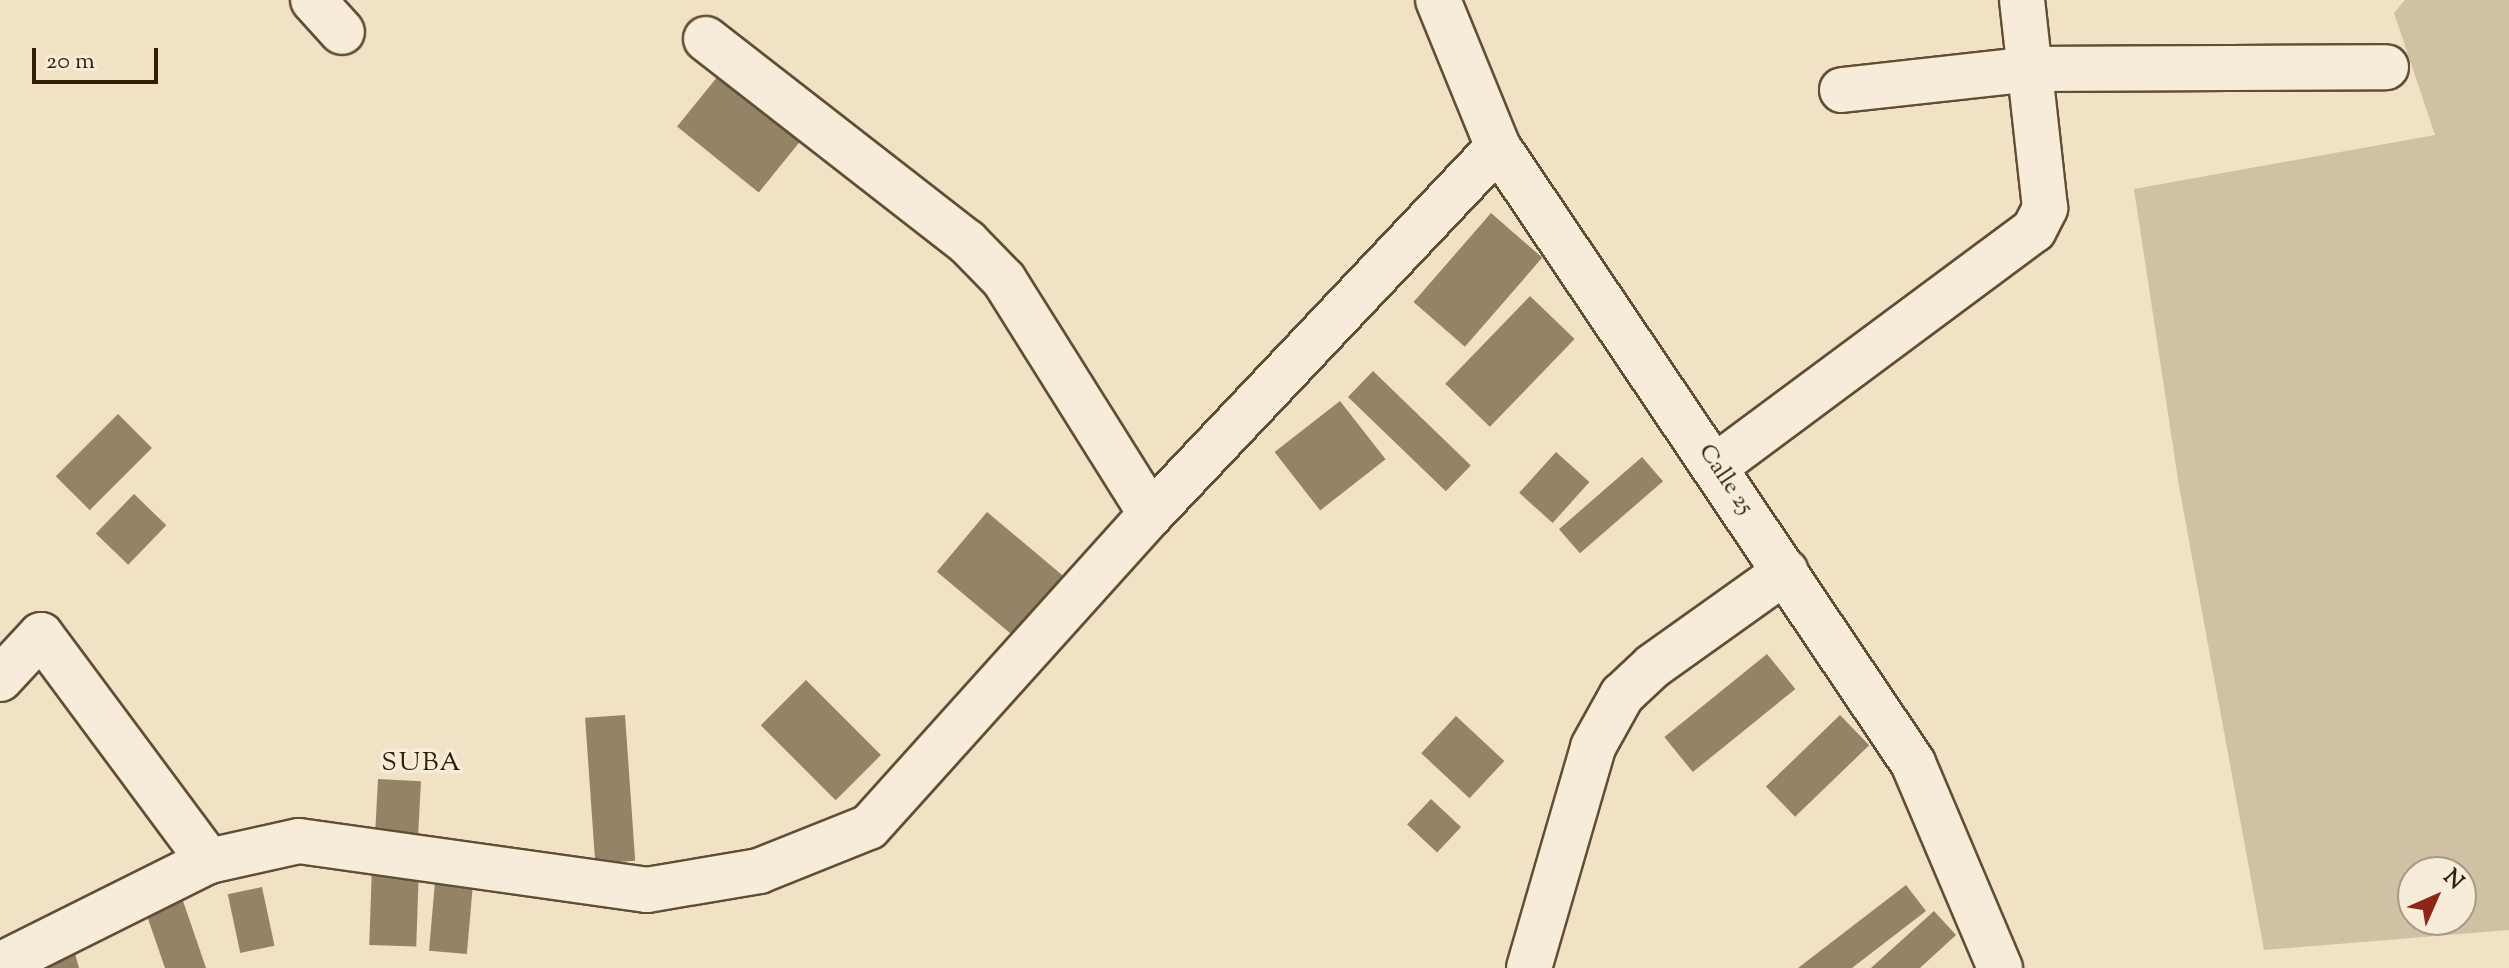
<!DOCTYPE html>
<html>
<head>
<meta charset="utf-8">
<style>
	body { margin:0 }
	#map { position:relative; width:2509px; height:968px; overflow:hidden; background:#f1e1c5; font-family:"Sorts Mill Goudy",serif }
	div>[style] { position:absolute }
	.green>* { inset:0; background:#d0c0a4 }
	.building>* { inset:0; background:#948367; transform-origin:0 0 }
	.roads { filter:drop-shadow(2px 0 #604f33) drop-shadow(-2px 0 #604f33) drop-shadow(0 2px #604f33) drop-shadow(0 -2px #604f33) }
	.street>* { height:44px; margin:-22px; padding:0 22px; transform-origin:22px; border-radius:22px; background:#f6ecd9 }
	.secondary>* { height:44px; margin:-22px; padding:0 22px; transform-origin:22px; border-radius:22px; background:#f6ecd9 }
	span { translate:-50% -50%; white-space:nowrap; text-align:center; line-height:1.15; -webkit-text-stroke:7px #f6ecd9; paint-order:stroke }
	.street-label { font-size:24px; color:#301e02 }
	.neighbourhood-label { font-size:26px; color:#301e02; letter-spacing:2px }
	.north { position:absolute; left:2397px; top:856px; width:80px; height:80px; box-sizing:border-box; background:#f6ecd9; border:2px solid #a79a83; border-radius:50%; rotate:45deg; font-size:22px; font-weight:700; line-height:32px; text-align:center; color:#301e02 }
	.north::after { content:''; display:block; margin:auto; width:28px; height:36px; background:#8f2418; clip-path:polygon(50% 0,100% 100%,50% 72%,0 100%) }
	.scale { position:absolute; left:32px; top:48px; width:126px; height:36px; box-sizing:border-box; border:4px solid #301e02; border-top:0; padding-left:10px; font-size:24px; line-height:28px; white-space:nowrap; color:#301e02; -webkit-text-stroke:6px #f6ecd9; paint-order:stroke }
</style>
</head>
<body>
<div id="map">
	<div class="green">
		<i style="clip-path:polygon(evenodd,2405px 0,2509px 0,2509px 930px,2264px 950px,2179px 486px,2134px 189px,2435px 135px,2394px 13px,2405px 0,2413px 872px,2461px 872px,2461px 920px,2413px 920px,2413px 872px)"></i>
	</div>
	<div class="building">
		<i style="left:718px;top:76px;width:105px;height:65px;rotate:39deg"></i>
		<i style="left:1491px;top:213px;width:68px;height:118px;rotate:41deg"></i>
		<i style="left:1530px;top:296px;width:62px;height:122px;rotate:44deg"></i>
		<i style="left:1373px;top:371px;width:136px;height:36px;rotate:44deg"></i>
		<i style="left:1340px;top:401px;width:74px;height:83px;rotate:52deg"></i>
		<i style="left:118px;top:414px;width:48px;height:88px;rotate:45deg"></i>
		<i style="left:1556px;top:452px;width:45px;height:55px;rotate:42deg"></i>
		<i style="left:1642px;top:457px;width:32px;height:110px;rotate:49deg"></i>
		<i style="left:134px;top:494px;width:45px;height:55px;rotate:44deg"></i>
		<i style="left:987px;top:512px;width:107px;height:78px;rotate:40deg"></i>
		<i style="left:1767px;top:654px;width:45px;height:132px;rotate:51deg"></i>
		<i style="left:806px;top:680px;width:106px;height:64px;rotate:45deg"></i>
		<i style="left:625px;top:715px;width:146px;height:40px;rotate:86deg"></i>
		<i style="left:1840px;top:715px;width:42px;height:103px;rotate:46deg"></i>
		<i style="left:1456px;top:716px;width:66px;height:51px;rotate:43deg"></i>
		<i style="left:378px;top:779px;width:43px;height:54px;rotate:3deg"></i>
		<i style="left:1431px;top:799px;width:41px;height:35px;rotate:43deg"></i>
		<i style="left:372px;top:866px;width:47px;height:79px;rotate:2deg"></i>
		<i style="left:435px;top:882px;width:38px;height:69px;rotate:5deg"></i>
		<i style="clip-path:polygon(1906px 885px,1926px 911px,1852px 968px,1798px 968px)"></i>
		<i style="left:262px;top:887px;width:60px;height:35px;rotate:78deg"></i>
		<i style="clip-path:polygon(182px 898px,206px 968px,165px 968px,145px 910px)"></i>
		<i style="clip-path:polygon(1934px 911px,1956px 935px,1920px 968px,1871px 968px)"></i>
		<i style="clip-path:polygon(74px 950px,79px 968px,41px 968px)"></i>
	</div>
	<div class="roads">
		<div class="street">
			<i style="left:313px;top:0;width:43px;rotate:47.8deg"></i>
			<i style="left:706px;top:39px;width:331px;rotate:37.9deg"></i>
			<i style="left:967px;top:242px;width:53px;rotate:45.8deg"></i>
			<i style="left:1004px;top:280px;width:276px;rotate:57.9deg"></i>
			<i style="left:1842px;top:90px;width:190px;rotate:-6.3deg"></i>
			<i style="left:2031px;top:69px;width:355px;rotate:-0.3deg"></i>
			<i style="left:1716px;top:466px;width:396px;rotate:-36.6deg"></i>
			<i style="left:2034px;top:230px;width:25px;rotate:-63deg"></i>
			<i style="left:2045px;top:208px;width:209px;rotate:-96.3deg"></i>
			<i style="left:0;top:679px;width:60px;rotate:-47deg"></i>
			<i style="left:41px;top:635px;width:282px;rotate:53.4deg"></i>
			<i style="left:0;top:965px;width:233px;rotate:-26.5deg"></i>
			<i style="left:209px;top:861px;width:92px;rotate:-12.5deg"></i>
			<i style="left:299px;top:841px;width:351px;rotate:8deg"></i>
			<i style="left:647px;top:890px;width:114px;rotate:-9.6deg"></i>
			<i style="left:759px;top:871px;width:118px;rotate:-21.8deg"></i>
			<i style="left:869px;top:827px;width:421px;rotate:-48deg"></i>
			<i style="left:1151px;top:514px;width:505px;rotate:-46.6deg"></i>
			<i style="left:1529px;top:968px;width:230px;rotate:-73.8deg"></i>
			<i style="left:1593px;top:747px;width:60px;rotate:-60.9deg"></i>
			<i style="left:1622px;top:695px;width:42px;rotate:-43.1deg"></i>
			<i style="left:1653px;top:666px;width:163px;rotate:-35.5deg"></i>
		</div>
		<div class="secondary">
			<i style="left:1438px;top:0;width:159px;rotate:67.8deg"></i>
			<i style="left:1498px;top:147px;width:743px;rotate:56.03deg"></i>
			<i style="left:1913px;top:763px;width:223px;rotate:67deg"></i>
		</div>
	</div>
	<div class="street-label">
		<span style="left:1725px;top:480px;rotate:56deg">Calle 25</span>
	</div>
	<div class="neighbourhood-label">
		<span style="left:422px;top:764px">SUBA</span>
	</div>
	<div class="north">N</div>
	<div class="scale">20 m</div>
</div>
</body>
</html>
